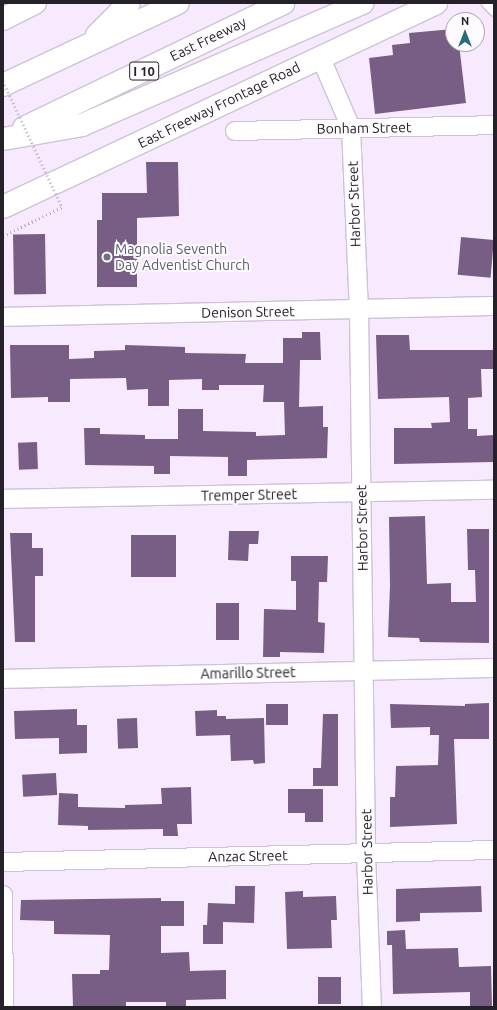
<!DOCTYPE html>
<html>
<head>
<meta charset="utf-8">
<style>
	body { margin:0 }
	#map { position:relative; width:497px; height:1010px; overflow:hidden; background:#f7e9fe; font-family:Ubuntu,sans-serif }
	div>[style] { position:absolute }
	.building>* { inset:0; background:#785e85; transform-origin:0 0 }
	.path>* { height:2.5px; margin-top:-1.25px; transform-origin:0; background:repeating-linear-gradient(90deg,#b5aabb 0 1px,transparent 0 4px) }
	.roads { filter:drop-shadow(1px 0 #cfc2d6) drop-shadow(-1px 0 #cfc2d6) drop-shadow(0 1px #cfc2d6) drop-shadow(0 -1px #cfc2d6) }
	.service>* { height:9px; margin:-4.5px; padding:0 4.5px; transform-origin:4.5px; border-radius:4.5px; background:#fff }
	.minor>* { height:18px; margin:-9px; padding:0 9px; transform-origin:9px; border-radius:9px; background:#fff }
	.secondary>* { height:22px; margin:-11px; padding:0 11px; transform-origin:11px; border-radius:11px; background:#fff }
	.motorway>* { height:22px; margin:-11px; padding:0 11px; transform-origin:11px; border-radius:11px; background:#fff }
	.path-bridge>* { height:2.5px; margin-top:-1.25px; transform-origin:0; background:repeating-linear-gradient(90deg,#b5aabb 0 1px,transparent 0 4px) }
	.dots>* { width:11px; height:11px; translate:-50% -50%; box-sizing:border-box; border:2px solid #fefbff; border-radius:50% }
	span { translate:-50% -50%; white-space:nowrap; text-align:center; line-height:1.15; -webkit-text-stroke:4px #fefbff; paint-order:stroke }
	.shield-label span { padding:1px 3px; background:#fefbff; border:1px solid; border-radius:3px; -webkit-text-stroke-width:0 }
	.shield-label { font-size:13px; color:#262129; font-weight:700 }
	.street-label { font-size:14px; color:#262129 }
	.worship-label { font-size:14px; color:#5b616d }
	.left { translate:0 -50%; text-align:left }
	.frame { position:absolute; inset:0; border:4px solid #262129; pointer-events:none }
	.north { position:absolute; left:445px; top:12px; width:40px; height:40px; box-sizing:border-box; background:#fefbff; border:1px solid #a8a4a9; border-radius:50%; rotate:0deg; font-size:11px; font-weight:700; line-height:16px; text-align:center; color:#262129 }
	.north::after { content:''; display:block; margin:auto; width:14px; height:18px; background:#2a697e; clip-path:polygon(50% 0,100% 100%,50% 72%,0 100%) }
</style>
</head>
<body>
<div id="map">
	<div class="building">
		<i style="clip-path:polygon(453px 29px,453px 44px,459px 44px,466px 103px,375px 114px,369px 58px,393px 55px,392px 45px,410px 43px,409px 33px)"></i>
		<i style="clip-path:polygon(146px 162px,178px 162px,179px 216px,137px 218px,137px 287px,97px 287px,97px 220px,102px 220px,102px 193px,147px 193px)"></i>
		<i style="left:45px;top:234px;width:60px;height:32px;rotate:89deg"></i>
		<i style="left:461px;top:237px;width:33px;height:38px;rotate:5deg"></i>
		<i style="clip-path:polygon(302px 332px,320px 332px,321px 360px,300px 360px,299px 407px,323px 406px,323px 427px,328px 427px,327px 458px,247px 460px,247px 476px,228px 476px,228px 457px,170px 456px,170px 474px,154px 474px,154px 466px,85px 465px,84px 428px,100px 428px,100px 434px,145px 435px,145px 439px,178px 439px,178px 409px,203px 409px,203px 431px,256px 432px,256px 436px,285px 435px,284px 402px,263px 402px,264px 385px,219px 385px,219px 390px,202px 390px,202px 379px,169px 380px,169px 406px,148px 406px,148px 389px,127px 390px,126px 378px,70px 379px,70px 402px,48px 402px,48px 397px,11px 398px,10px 345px,69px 345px,69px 359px,94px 358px,94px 351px,125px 350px,125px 345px,185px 347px,185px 353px,246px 354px,245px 363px,283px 363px,283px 338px,302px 338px)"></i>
		<i style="clip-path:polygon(376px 335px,409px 335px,410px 350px,494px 350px,494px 369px,481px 369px,482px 397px,468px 398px,468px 429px,477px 429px,477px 436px,494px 435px,494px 462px,394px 464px,394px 428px,432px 428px,431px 423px,450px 422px,449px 397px,378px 399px)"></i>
		<i style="left:37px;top:442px;width:27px;height:19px;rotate:88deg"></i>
		<i style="clip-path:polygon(425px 516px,427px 584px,451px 583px,451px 602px,476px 602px,475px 570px,468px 570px,467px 529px,489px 529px,489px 643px,420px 642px,419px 638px,388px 637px,390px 586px,389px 517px)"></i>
		<i style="clip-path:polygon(229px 531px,259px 531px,258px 544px,249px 544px,248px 561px,228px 560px)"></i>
		<i style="clip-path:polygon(10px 533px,32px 533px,32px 548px,43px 548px,43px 576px,35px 576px,35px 642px,15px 642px)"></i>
		<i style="left:176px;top:535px;width:42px;height:45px;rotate:90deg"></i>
		<i style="clip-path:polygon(291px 556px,328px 556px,327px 582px,319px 582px,318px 622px,325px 623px,324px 653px,280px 652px,280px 657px,263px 657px,264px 609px,296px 610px,296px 581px,291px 581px)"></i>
		<i style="left:216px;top:603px;width:23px;height:37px"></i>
		<i style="clip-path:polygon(489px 703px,489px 739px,454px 739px,457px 824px,390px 827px,390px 797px,395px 797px,396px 766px,438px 765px,439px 735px,430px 735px,430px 727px,391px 728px,390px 704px,465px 706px,465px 704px)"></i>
		<i style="left:266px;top:704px;width:22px;height:21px"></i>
		<i style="clip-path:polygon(77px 709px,77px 725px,87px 725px,87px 753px,59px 754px,59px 738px,15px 739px,14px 711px)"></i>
		<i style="clip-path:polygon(217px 710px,217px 716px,226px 716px,226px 719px,264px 718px,265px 763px,254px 764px,253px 760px,231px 761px,230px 735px,196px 736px,195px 711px)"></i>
		<i style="clip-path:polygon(323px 714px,338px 714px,338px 786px,313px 786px,313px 768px,321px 768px)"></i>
		<i style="left:137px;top:718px;width:30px;height:20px;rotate:88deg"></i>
		<i style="left:56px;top:773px;width:22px;height:34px;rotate:87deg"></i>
		<i style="clip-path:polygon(191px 787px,192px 824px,177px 824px,178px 836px,163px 836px,163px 829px,88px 830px,88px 826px,58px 825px,59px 793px,78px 794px,78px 807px,125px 808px,125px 805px,162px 804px,161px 788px)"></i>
		<i style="clip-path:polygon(288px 789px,323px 789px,323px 822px,305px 822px,305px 813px,288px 813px)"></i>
		<i style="clip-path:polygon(235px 886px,255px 886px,254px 923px,223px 922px,223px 944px,203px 944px,203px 925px,207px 925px,208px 903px,235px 904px)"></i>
		<i style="clip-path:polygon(481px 886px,482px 912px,420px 913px,420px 921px,396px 922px,396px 889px)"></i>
		<i style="clip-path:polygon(303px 891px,303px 897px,336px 896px,337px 920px,331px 920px,332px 948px,287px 949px,285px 892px)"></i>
		<i style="clip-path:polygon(161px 898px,161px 901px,184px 901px,184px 926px,161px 926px,161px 953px,189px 952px,190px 971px,226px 970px,226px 999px,186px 1000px,186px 1007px,166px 1007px,166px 1002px,126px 1002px,126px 1007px,73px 1007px,72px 974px,100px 974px,100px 970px,109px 970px,110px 935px,54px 934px,54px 921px,20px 920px,21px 900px)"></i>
		<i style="clip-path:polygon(405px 930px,406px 949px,458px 948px,459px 967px,491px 966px,492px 1007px,470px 1007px,470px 992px,393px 994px,392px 945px,387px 945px,387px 931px)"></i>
		<i style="left:318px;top:977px;width:23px;height:27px"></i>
	</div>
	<div class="path">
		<i style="left:3px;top:236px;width:66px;rotate:-26.2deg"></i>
	</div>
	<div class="roads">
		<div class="service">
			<i style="left:486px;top:3px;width:11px;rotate:45deg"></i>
		</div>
		<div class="minor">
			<i style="left:320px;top:56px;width:78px;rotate:66.7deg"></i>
			<i style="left:351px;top:128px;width:181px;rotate:87.5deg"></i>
			<i style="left:359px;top:309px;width:544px;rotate:89.26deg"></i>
			<i style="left:366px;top:853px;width:154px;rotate:87.8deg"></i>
			<i style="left:235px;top:131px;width:259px;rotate:-1.3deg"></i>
			<i style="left:3px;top:317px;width:491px;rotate:-1.3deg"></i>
			<i style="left:3px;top:499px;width:491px;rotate:-1.1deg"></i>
			<i style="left:3px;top:679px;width:491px;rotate:-1.3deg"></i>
			<i style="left:3px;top:862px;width:491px;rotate:-1.4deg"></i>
			<i style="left:3px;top:895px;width:112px;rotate:89.5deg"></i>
		</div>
		<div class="secondary">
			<i style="left:3px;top:19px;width:36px;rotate:-27deg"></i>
			<i style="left:3px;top:207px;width:479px;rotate:-25.2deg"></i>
		</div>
		<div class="motorway">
			<i style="left:97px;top:35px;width:45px;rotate:-45deg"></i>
			<i style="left:3px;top:85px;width:193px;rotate:-25.1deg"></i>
			<i style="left:24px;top:128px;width:288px;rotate:-25.7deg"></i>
			<i style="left:3px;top:139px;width:80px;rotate:-10deg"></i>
			<i style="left:82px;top:125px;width:306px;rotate:-23.5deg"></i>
		</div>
	</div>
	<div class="path-bridge">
		<i style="left:3px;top:81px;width:139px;rotate:64.9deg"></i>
	</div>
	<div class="dots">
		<i style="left:107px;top:257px;background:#6b7280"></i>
	</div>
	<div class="shield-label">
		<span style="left:144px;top:71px">I 10</span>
	</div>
	<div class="street-label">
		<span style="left:208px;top:39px;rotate:-26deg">East Freeway</span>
		<span style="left:219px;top:105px;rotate:-26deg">East Freeway Frontage Road</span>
		<span style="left:364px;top:128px;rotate:-1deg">Bonham Street</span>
		<span style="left:354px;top:204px;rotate:-92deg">Harbor Street</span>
		<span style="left:248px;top:312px;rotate:-1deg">Denison Street</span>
		<span style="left:249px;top:495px;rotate:-1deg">Tremper Street</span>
		<span style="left:362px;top:528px;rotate:-91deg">Harbor Street</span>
		<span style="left:248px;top:673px;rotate:-1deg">Amarillo Street</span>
		<span style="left:367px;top:852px;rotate:-91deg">Harbor Street</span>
		<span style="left:248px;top:856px;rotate:-1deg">Anzac Street</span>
	</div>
	<div class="worship-label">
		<span class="left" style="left:115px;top:257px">Magnolia Seventh<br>Day Adventist Church</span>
	</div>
	<div class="frame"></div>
	<div class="north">N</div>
</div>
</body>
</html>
